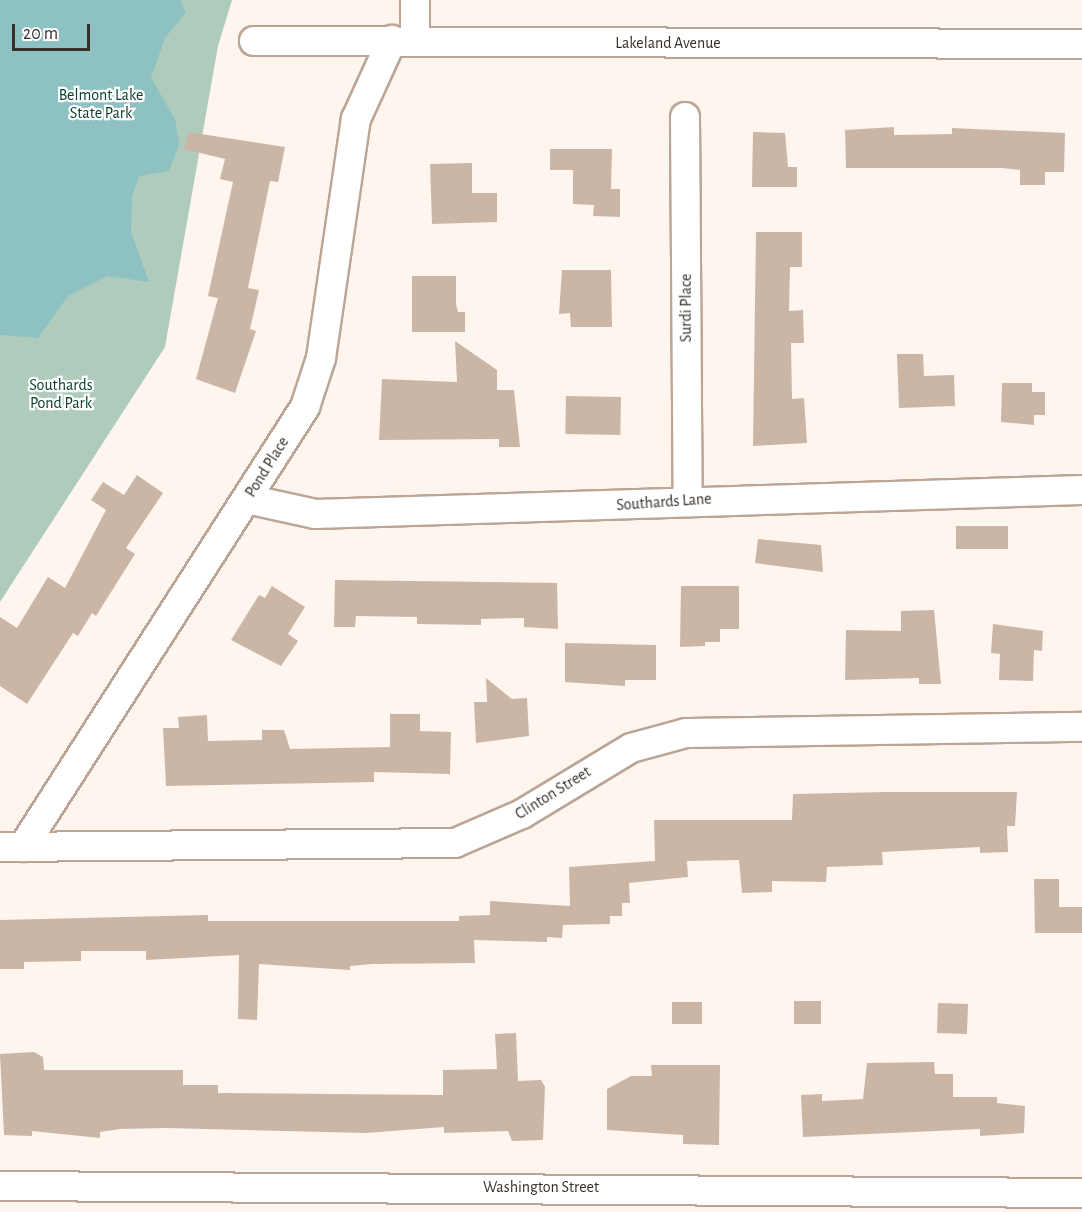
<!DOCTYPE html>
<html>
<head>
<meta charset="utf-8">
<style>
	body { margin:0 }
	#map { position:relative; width:1082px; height:1212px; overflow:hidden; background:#fef5ef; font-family:"Alegreya Sans",sans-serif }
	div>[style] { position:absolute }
	.green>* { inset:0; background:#afcbbc }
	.water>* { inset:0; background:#8ec1c1 }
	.building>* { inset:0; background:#cbb6a6; transform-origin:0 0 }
	.roads { filter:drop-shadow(2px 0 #baa596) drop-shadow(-2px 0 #baa596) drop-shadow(0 2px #baa596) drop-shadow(0 -2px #baa596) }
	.minor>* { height:28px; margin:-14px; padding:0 14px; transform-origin:14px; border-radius:14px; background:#fff }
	span { translate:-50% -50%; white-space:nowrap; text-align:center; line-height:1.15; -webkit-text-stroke:4.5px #fff; paint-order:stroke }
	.street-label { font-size:16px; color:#362e28 }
	.park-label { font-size:16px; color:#09402b }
	.scale { position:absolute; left:12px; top:24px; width:78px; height:27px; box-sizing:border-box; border:3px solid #362e28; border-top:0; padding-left:8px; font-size:18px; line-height:21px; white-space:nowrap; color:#362e28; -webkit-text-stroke:4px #fff; paint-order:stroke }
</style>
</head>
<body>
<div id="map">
	<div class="green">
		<i style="clip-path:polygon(0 0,232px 0,218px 46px,165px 347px,0 602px)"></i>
	</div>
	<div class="water">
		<i style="clip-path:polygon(0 0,180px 0,186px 12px,165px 38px,151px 78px,175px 119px,179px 144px,169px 171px,139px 176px,132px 196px,131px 232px,149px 282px,107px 276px,68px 296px,38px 338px,0 335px)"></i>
	</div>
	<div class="building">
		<i style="clip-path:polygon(894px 127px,894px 135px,952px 134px,952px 128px,1065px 133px,1064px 172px,1045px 172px,1045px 185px,1020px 185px,1020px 170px,1002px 168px,846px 168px,845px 130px)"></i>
		<i style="clip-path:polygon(188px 132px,285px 147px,278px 182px,270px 181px,248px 288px,259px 290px,250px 329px,256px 331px,235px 393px,196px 379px,218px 298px,208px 296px,233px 182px,220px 179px,225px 159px,184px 149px)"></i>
		<i style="clip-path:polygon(753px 132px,785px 133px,788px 167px,797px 167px,797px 187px,752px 187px)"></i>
		<i style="clip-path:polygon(550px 149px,612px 149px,611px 189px,620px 189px,620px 217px,593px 216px,594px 205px,573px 204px,573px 170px,550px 170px)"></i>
		<i style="clip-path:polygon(472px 163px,472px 193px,497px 193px,497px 222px,432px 224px,430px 164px)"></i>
		<i style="clip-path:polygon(756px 232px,802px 232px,802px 267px,790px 267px,789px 311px,803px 310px,804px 343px,791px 343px,792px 399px,804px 398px,807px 443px,753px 446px)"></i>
		<i style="clip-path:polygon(562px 270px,611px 270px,612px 327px,571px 327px,570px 313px,559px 314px)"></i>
		<i style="clip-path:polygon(412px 276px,456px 276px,456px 304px,458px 312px,465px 312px,465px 332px,412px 332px)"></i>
		<i style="clip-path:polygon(455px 341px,497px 370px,497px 390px,514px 390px,520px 447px,499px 447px,499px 439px,379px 440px,382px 379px,457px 382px)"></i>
		<i style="clip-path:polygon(897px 354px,923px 354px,924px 376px,954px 375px,955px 406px,899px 408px)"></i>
		<i style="clip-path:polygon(1002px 383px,1032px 383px,1032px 392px,1045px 392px,1045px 415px,1034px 415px,1034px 425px,1001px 422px)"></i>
		<i style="left:566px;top:396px;width:55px;height:38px;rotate:1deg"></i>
		<i style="clip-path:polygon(137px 475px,163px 493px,126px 548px,135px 554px,96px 616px,92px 613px,78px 636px,73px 633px,27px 704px,0 686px,0 617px,17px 628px,48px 577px,65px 588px,106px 510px,91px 500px,103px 482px,124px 495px)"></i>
		<i style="left:1008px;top:526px;width:23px;height:52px;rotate:90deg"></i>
		<i style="clip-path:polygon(758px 539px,821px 545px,823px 572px,755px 563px)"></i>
		<i style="clip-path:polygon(335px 580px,557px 583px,558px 629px,524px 627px,524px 618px,481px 619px,481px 625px,417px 624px,417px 617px,356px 616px,355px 627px,334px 627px)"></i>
		<i style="clip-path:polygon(272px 586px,305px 607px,288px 634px,298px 641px,281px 666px,231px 640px,259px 595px,265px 598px)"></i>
		<i style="clip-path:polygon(681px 586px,739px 586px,739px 629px,720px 629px,720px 642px,705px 642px,705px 646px,680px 647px)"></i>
		<i style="clip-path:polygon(934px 610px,941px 684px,919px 684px,919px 678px,845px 680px,846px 630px,901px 631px,901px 611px)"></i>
		<i style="clip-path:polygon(993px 624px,1043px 631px,1042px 651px,1034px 650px,1033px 681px,999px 680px,1000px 654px,991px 653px)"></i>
		<i style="clip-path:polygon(565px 643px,656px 645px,656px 680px,625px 680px,625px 686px,565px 682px)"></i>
		<i style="clip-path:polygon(486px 678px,512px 699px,527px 698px,529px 736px,476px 743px,474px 702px,487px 702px)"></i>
		<i style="clip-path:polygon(390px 714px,420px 714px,420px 731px,451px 732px,450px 774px,374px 772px,374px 782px,166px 786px,163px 728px,179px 728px,178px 717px,207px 715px,208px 741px,262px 740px,262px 730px,284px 730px,290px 749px,390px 747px)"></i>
		<i style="clip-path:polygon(886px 792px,1017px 792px,1015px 826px,1007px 826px,1008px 852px,980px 853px,980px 847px,882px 852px,883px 865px,827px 867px,826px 882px,772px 881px,772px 892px,742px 893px,739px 860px,687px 861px,688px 877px,629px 883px,630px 903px,622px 903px,622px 916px,610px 916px,610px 924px,563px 925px,562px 938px,547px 937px,547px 942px,474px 940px,475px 963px,372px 964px,350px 966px,350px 970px,259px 964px,257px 1020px,238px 1019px,239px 955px,146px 960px,146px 951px,81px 951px,81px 961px,24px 962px,24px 969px,0 969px,0 920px,208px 915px,208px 921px,459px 921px,459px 916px,490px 915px,490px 901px,570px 906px,569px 867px,655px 861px,654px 820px,792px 820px,793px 794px)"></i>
		<i style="clip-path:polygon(1034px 879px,1059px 879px,1059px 907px,1082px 907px,1082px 933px,1035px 933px)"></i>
		<i style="left:794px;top:1001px;width:27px;height:23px"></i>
		<i style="left:672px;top:1002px;width:30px;height:22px"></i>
		<i style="left:938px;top:1003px;width:30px;height:30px;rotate:2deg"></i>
		<i style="clip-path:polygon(516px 1033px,518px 1081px,541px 1080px,545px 1087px,543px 1140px,512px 1141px,508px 1131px,444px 1133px,444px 1127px,366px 1133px,166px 1128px,120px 1129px,100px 1132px,100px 1138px,32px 1131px,32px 1136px,4px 1135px,0 1054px,34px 1052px,43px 1057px,44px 1070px,183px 1070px,183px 1085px,218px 1085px,218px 1093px,443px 1095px,443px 1070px,497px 1069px,495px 1034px)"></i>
		<i style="clip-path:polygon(934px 1062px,935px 1074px,953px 1074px,953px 1097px,997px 1097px,997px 1103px,1025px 1106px,1024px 1133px,980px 1136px,980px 1129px,803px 1137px,801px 1095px,822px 1094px,822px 1101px,863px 1099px,867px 1063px)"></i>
		<i style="clip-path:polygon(651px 1065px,720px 1065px,719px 1145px,683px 1144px,683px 1135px,607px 1130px,607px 1089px,631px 1076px,652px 1076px)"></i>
	</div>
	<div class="roads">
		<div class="minor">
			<i style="left:415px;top:0;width:42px;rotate:90deg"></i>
			<i style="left:254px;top:41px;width:828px;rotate:0.21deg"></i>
			<i style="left:685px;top:117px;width:382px;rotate:89.6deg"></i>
			<i style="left:247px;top:499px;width:70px;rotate:12.4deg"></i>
			<i style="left:315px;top:514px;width:767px;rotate:-1.79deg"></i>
			<i style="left:0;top:847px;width:455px;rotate:-0.5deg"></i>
			<i style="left:455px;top:843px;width:73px;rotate:-23.4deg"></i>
			<i style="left:522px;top:814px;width:127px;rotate:-31.2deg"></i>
			<i style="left:631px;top:748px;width:57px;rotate:-15.3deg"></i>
			<i style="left:686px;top:733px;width:396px;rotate:-0.9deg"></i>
			<i style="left:23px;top:847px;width:523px;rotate:-57.34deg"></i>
			<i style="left:305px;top:407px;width:52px;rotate:-71.9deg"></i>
			<i style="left:321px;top:358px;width:242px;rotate:-81.7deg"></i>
			<i style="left:356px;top:119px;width:87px;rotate:-65.5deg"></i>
			<i style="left:0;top:1186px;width:1082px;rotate:0.37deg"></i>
		</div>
	</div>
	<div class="street-label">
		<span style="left:668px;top:43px">Lakeland Avenue</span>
		<span style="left:686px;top:308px;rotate:-90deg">Surdi Place</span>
		<span style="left:267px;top:467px;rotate:-58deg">Pond Place</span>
		<span style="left:664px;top:502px;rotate:-4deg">Southards Lane</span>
		<span style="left:553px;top:793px;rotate:-32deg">Clinton Street</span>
		<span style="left:541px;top:1187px">Washington Street</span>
	</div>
	<div class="park-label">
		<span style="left:101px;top:104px">Belmont Lake<br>State Park</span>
		<span style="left:61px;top:394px">Southards<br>Pond Park</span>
	</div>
	<div class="scale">20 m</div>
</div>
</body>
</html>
